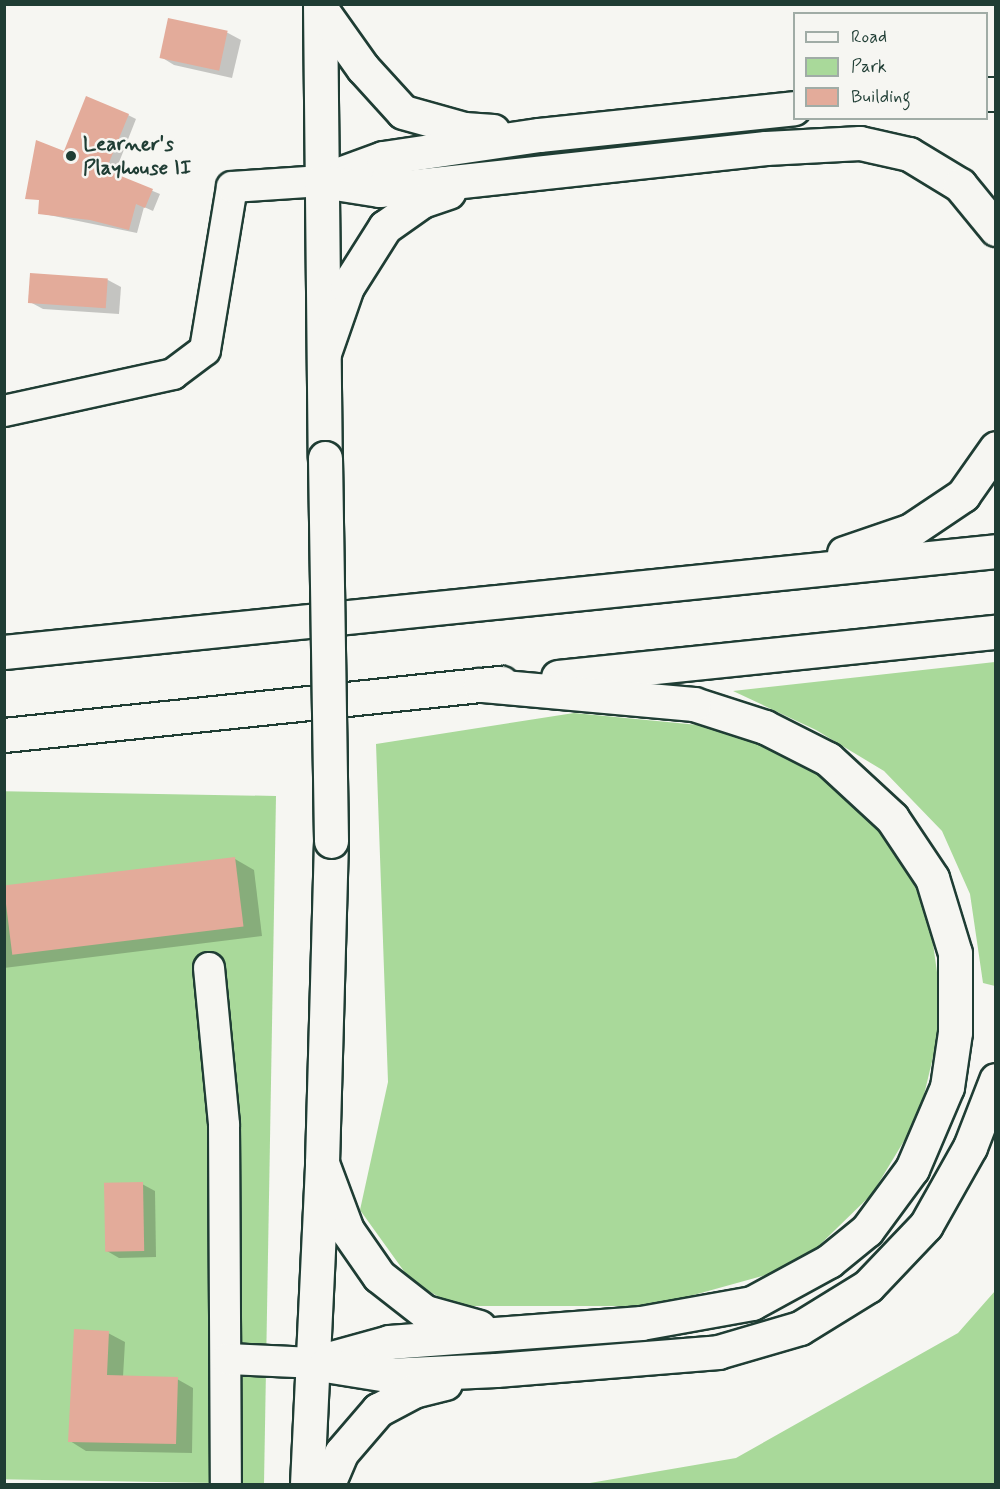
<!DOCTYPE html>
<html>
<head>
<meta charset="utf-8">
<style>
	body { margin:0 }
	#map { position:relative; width:1000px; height:1489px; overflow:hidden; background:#f6f6f2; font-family:Mynerve,sans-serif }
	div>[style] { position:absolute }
	.green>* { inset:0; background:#a9d99a; transform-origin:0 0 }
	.shadow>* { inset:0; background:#0003 }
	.building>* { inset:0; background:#e3ab9a; transform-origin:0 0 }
	.roads { filter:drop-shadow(2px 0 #1f3d34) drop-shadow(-2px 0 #1f3d34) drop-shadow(0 2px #1f3d34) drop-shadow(0 -2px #1f3d34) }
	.minor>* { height:30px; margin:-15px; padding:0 15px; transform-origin:15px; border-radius:15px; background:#f6f6f2 }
	.secondary>* { height:33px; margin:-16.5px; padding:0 16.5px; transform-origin:16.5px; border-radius:16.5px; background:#f6f6f2 }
	.motorway>* { height:33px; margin:-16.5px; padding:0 16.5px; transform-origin:16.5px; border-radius:16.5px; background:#f6f6f2 }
	.bridges { filter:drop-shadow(2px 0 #1f3d34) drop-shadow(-2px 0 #1f3d34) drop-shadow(0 2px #1f3d34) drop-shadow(0 -2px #1f3d34) }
	.secondary-bridge>* { height:33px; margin:-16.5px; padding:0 16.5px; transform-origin:16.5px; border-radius:16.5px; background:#f6f6f2 }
	.dots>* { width:16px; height:16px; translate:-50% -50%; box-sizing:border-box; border:3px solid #f6f6f2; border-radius:50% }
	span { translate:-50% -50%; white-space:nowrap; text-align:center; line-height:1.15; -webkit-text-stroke:5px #f6f6f2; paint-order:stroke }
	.poi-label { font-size:21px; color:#1f3d34; font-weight:700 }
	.left { translate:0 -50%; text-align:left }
	.frame { position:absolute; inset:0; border:6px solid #1f3d34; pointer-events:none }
	.legend { position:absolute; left:793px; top:12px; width:195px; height:108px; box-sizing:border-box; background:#f6f6f2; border:2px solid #a0aca6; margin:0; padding:8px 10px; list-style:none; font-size:18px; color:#1f3d34 }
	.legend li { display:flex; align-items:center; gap:12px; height:30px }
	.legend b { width:30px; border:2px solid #a0aca6 }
</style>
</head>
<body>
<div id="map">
	<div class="green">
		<i style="clip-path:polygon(995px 662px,996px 662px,995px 986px,983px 983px,970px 894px,942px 831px,884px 771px,816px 730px,733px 691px)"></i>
		<i style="clip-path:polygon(574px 713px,719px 727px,821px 771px,901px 854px,930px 922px,943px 1015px,919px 1116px,872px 1194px,798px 1266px,654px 1306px,455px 1306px,411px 1281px,360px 1210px,388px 1082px,376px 744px)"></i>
		<i style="left:276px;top:796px;width:688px;height:272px;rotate:91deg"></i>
		<i style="clip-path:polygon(995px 1291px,995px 1484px,584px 1484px,736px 1458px,958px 1333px)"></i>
	</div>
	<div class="shadow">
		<i style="clip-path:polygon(169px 19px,228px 33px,241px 40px,232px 78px,174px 65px,161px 57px)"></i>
		<i style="clip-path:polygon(128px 115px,136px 119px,114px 175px,160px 194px,153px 211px,144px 207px,137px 233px,39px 213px,65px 153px)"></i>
		<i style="clip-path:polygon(108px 280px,121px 287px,119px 314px,43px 309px,30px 302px)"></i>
		<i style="clip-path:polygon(235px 859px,254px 870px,262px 936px,4px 968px,4px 887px)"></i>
		<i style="clip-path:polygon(142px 1184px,155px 1191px,156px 1257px,119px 1258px,107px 1251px)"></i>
		<i style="clip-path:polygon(108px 1333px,125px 1342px,123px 1377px,177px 1379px,193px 1388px,192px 1453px,86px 1451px,70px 1441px)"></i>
	</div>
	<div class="building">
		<i style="left:168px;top:18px;width:61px;height:41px;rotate:12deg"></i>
		<i style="clip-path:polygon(86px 96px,129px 114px,106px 170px,153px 189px,145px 208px,136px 204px,129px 230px,90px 220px,38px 214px,39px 200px,25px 199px,36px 140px,64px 151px)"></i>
		<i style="left:30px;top:273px;width:78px;height:30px;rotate:4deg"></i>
		<i style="left:235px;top:857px;width:70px;height:233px;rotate:83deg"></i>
		<i style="left:143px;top:1182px;width:69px;height:39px;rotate:89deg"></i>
		<i style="clip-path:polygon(74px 1329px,109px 1331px,107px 1375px,178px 1377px,176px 1444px,68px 1442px)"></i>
	</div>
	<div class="roads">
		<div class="minor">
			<i style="left:4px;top:411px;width:173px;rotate:-12.3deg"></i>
			<i style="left:173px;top:374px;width:40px;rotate:-37deg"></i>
			<i style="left:205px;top:350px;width:165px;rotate:-80.6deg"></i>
			<i style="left:232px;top:187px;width:90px;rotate:-3.8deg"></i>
			<i style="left:209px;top:968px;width:158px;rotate:84.5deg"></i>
			<i style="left:224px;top:1125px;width:359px;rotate:89.7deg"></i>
			<i style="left:227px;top:1359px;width:87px;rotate:2.6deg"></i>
		</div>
		<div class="secondary">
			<i style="left:320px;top:4px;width:454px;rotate:89.4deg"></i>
			<i style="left:307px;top:1484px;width:321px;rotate:-87.3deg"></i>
			<i style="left:322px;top:1163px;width:322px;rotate:-88.4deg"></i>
		</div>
		<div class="motorway">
			<i style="left:321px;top:9px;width:72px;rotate:54.6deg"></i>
			<i style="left:363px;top:68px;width:59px;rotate:47.7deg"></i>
			<i style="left:403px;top:112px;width:63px;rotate:15.6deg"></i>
			<i style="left:464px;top:129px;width:29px;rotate:4deg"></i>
			<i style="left:986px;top:94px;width:10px"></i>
			<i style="left:323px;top:180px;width:64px;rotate:-20.1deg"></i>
			<i style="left:383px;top:158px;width:158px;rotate:-8.4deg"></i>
			<i style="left:539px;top:135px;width:256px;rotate:-6deg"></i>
			<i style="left:322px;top:181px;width:58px;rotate:9deg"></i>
			<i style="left:379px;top:190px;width:389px;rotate:-6.2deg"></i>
			<i style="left:766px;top:148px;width:94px;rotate:-3deg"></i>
			<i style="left:860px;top:143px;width:50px;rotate:12.7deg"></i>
			<i style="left:909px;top:154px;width:60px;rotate:31.3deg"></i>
			<i style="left:960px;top:185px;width:57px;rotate:50.7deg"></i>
			<i style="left:324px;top:353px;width:70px;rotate:-70.8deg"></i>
			<i style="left:347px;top:287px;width:71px;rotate:-57.7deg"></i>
			<i style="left:385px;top:227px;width:45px;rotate:-35.1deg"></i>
			<i style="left:422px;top:201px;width:28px;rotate:-19deg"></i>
			<i style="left:844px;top:553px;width:71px;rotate:-18.9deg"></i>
			<i style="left:911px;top:530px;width:63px;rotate:-33.9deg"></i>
			<i style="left:963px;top:495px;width:57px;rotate:-54.9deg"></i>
			<i style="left:4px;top:652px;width:997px;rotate:-5.81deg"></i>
			<i style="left:558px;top:677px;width:440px;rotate:-5.9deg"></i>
			<i style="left:4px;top:735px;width:500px;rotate:-6deg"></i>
			<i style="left:322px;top:1163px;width:72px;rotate:69.5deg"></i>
			<i style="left:347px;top:1230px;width:56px;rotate:55.2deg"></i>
			<i style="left:379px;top:1276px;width:58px;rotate:38deg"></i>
			<i style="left:425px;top:1312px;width:56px;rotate:15.5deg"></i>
			<i style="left:314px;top:1363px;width:78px;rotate:-15.6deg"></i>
			<i style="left:389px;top:1342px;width:253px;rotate:-4.3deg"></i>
			<i style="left:641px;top:1323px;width:113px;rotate:-10.2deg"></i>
			<i style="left:752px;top:1303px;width:88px;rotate:-28.6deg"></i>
			<i style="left:829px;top:1261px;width:49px;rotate:-39.2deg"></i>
			<i style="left:867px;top:1230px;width:76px;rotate:-53.6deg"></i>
			<i style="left:912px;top:1169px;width:89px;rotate:-66.9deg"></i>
			<i style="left:947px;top:1087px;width:56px;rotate:-81.7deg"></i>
			<i style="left:955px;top:1032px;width:79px;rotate:-90deg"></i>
			<i style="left:955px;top:953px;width:78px;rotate:-107deg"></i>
			<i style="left:932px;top:878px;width:72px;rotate:-123.7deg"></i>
			<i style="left:892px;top:818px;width:87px;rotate:-137.3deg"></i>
			<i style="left:828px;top:759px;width:71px;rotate:-153.1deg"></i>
			<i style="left:765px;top:727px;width:75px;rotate:-162.1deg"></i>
			<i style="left:694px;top:704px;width:215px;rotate:-174.9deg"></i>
			<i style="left:325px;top:1365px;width:63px;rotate:9.2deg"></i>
			<i style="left:387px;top:1375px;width:109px;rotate:-2.6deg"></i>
			<i style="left:496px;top:1370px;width:223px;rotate:-4.6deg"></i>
			<i style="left:718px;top:1352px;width:85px;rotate:-16.3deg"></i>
			<i style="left:800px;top:1328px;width:80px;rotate:-31.7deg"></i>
			<i style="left:868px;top:1286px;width:84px;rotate:-46.4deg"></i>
			<i style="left:926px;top:1225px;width:90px;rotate:-60.6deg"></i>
			<i style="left:970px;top:1147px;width:72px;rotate:-68.8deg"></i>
			<i style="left:328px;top:1484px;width:34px;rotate:-67deg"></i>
			<i style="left:341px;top:1453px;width:57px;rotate:-49.3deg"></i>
			<i style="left:378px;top:1410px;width:40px;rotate:-28deg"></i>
			<i style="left:413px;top:1391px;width:33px;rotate:-14deg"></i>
		</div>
	</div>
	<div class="bridges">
		<div class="secondary-bridge">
			<i style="left:325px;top:458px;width:383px;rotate:89.1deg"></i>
		</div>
	</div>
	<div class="dots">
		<i style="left:71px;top:156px;background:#1f3d34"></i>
	</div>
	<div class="poi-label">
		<span class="left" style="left:83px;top:156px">Learner's<br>Playhouse II</span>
	</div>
	<div class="frame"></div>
	<ul class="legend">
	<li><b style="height:8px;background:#f6f6f2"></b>Road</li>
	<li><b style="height:16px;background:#a9d99a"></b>Park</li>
	<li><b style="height:16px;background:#e3ab9a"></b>Building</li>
	</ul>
</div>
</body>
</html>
